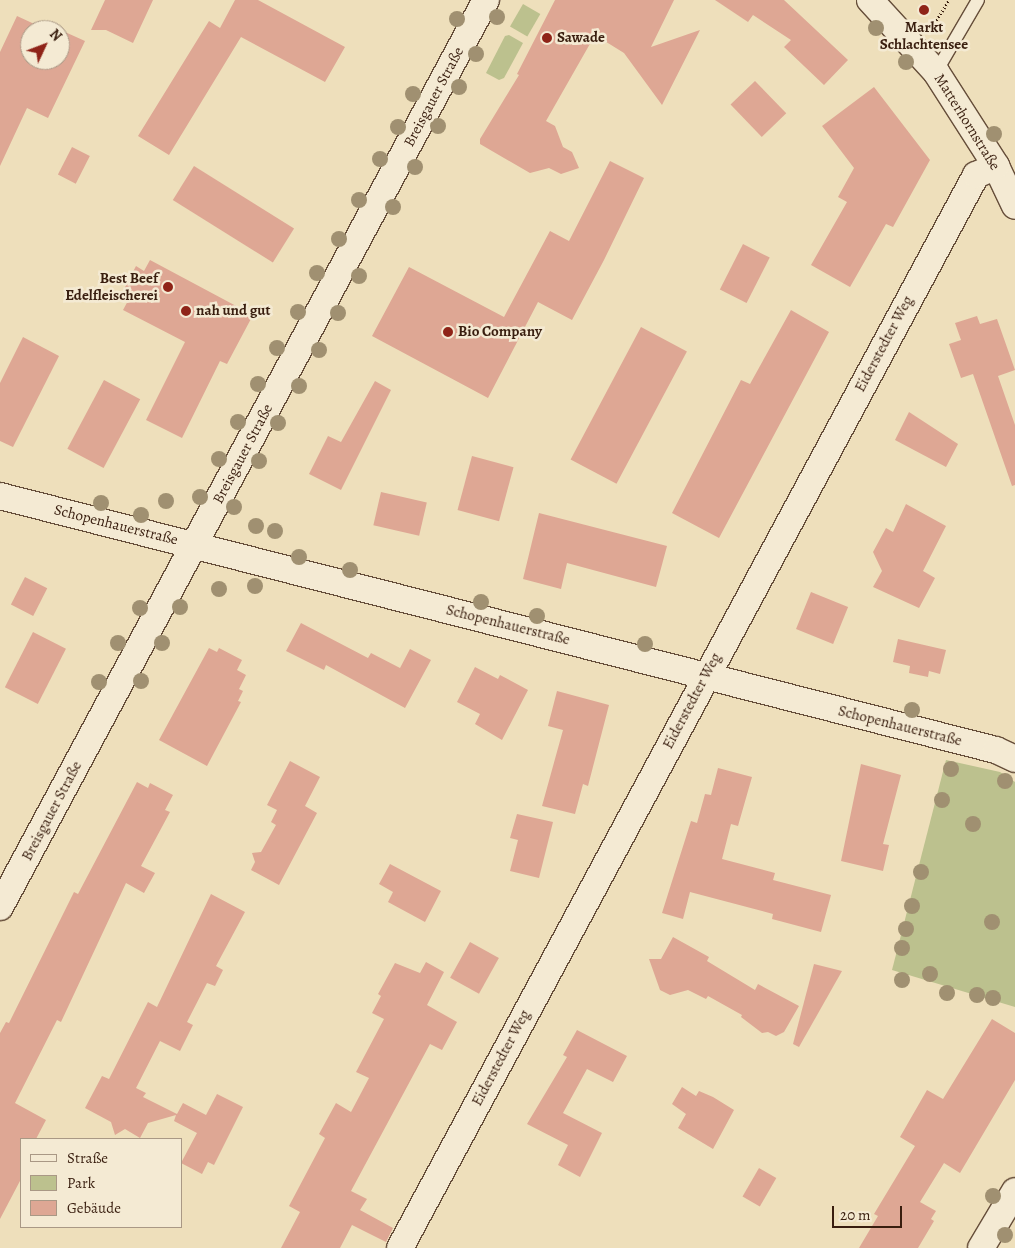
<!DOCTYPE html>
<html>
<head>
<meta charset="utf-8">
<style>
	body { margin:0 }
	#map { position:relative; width:1015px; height:1248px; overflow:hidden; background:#eedfbb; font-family:Alegreya,serif }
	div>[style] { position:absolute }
	.green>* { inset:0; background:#bcc18e; transform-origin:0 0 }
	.building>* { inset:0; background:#dea794; transform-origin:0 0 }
	.path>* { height:3px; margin-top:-1.5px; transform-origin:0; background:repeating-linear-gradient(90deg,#391e0f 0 1px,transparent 0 3.5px) }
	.roads { filter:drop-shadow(1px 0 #664e3a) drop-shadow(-1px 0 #664e3a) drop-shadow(0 1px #664e3a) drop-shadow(0 -1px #664e3a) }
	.lane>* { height:12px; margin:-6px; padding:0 6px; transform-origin:6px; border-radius:6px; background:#f4ead3 }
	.street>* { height:26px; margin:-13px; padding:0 13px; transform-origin:13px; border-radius:13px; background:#f4ead3 }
	.trees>* { width:16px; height:16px; margin:-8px; border-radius:50%; background:#a09071 }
	.dots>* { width:14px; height:14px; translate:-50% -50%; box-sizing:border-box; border:2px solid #f4ead3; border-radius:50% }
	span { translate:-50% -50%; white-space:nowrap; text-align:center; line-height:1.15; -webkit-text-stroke:5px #f4ead3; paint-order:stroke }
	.poi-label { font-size:15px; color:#391e0f; font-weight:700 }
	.left { translate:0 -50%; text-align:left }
	.right { translate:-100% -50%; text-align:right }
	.street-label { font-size:15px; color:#391e0f }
	.legend { position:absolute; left:20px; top:1138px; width:162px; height:90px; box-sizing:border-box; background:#f4ead3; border:1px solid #a99885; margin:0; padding:6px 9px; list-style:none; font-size:15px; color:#391e0f }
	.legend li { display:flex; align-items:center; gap:10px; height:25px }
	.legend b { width:25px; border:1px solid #a99885 }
	.north { position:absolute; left:20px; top:20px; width:50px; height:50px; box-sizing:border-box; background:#f4ead3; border:1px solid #a99885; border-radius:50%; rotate:47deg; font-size:14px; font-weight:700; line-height:20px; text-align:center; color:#391e0f }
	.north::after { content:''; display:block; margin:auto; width:18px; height:22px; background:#8f2418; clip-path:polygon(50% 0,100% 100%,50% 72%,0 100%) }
	.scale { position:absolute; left:832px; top:1206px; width:70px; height:22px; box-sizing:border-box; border:2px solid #391e0f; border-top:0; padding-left:6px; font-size:15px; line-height:18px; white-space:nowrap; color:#391e0f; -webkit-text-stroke:4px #f4ead3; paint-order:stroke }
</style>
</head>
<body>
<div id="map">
	<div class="green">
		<i style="left:523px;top:4px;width:20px;height:26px;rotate:30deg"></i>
		<i style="clip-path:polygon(509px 35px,523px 43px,504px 78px,499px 80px,486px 73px,505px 36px)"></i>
		<i style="clip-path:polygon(946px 760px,1000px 772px,1015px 782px,1015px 1007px,892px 970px)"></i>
	</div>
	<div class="building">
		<i style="clip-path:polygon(105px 0,153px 0,133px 43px,106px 30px,91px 30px)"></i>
		<i style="clip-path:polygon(235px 0,258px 0,345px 47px,325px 82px,241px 37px,169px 155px,138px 136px,209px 21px,220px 28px)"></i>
		<i style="clip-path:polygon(555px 0,674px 0,651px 47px,700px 30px,662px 105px,624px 53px,595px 35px,546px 121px,555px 126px,563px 147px,572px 152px,579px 168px,561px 174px,549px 168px,530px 173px,480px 144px,480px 139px,519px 75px,517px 74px)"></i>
		<i style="clip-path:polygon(715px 0,784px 0,848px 60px,824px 85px,784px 47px,791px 40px,753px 15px,748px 22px)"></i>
		<i style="clip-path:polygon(evenodd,17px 16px,43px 28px,45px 23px,85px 41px,48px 118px,27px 108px,0 166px,0 52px,17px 16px,30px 30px,60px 30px,60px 60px,30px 60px,30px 30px)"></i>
		<i style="left:755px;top:81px;width:45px;height:34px;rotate:46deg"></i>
		<i style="clip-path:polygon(874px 87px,930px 160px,893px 227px,886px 224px,850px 287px,811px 265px,847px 202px,838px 197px,854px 168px,822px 126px)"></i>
		<i style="left:72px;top:147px;width:20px;height:31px;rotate:27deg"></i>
		<i style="clip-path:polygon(610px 161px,644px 178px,604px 260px,572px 320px,538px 302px,488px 398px,372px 336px,409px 267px,504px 317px,550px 231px,569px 241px)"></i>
		<i style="left:194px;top:166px;width:118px;height:40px;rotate:32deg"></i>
		<i style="left:743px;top:244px;width:30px;height:51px;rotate:27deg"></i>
		<i style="clip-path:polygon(150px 260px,253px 315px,227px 364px,220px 361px,182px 438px,146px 420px,185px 342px,123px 310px,129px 299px,121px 295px,136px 266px,144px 271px)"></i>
		<i style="clip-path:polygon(791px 310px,829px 332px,719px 538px,672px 513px,741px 380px,750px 384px)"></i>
		<i style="clip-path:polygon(977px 316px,980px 324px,997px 319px,1015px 370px,998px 376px,1015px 425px,1015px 485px,1012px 486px,973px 374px,961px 378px,949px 344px,961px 340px,955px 323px)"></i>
		<i style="left:641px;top:327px;width:52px;height:150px;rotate:28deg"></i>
		<i style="clip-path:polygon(23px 337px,59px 356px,13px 447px,0 441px,0 383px)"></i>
		<i style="left:104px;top:380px;width:41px;height:78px;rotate:28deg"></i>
		<i style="clip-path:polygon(375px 381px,391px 390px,341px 490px,309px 474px,328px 436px,341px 442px)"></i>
		<i style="clip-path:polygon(909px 412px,958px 444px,946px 467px,895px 440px)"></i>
		<i style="left:472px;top:456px;width:43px;height:56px;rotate:15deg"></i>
		<i style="left:381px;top:492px;width:47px;height:34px;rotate:13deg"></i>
		<i style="clip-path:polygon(906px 504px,946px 526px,923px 571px,935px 578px,919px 608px,873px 587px,882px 571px,873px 552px,886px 528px,893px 532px)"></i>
		<i style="clip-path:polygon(539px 513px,667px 546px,656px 587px,567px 563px,561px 589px,523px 579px)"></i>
		<i style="left:25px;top:577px;width:25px;height:31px;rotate:27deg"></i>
		<i style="left:811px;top:592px;width:40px;height:40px;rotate:22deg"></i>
		<i style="clip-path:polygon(301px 623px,368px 658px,371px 653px,400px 668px,410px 649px,431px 660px,405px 708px,326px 665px,324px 670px,286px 651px)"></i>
		<i style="left:33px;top:632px;width:37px;height:62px;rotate:27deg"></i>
		<i style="clip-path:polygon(898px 639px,946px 650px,940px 674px,929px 671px,928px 677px,909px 673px,910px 666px,893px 662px)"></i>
		<i style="clip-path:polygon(209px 648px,217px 652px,219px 648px,242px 660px,237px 670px,246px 675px,239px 689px,243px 691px,238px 701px,241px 702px,207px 766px,159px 740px)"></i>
		<i style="clip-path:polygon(475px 667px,498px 679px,500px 675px,528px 690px,502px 740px,475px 724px,480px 714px,457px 702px)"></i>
		<i style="clip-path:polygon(557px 691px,609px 705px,588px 786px,583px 784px,575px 814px,542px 806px,563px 730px,548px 726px)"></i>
		<i style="clip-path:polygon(290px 761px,320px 777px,305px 806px,317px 813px,279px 885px,251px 870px,255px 862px,252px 853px,261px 852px,276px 825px,271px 822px,277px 810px,267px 805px)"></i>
		<i style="clip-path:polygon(861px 764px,901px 775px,883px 844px,889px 845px,883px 871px,841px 861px)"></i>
		<i style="clip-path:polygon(718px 768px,752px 777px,738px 826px,731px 824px,722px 859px,775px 873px,773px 880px,831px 895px,821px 932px,772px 919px,773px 914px,690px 892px,683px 919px,662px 913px,691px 821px,697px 823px,705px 794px,711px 795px)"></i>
		<i style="clip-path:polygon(137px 782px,148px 788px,150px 783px,173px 795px,165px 810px,170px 812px,141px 866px,155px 873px,144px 893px,126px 883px,61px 1022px,57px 1020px,15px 1103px,46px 1120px,36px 1139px,21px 1139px,21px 1179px,0 1219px,0 1033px,6px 1022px,9px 1023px,74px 892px,78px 894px)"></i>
		<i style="clip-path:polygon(517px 814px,553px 822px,539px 878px,510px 871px,518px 840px,510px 838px)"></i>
		<i style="clip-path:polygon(390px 864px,441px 891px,425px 922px,388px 902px,393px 892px,379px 884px)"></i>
		<i style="clip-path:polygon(211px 894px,245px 912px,216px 966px,223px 970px,215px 986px,207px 983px,187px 1022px,193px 1025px,180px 1051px,160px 1041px,136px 1088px,146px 1093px,143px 1097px,177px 1114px,183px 1103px,206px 1115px,217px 1094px,243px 1107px,214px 1165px,208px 1162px,202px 1174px,181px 1163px,197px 1133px,174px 1121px,176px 1115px,148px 1123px,140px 1138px,125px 1129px,115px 1135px,111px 1122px,85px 1108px,102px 1076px,109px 1079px,148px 1002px,157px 1007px)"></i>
		<i style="clip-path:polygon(673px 937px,709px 957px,707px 961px,755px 990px,758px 984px,799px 1006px,784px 1032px,776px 1036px,768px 1032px,762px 1033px,741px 1017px,742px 1015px,708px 996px,706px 999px,688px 990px,670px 995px,660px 990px,649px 959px,661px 959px)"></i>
		<i style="left:470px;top:942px;width:33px;height:41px;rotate:29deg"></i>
		<i style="clip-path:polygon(426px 962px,444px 972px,427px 1005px,457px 1022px,442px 1050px,430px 1044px,351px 1191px,367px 1199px,360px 1210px,393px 1228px,386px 1242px,352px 1225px,340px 1248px,281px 1248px,300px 1212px,289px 1206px,325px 1138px,319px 1134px,336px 1103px,351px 1112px,369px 1078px,356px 1072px,384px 1019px,372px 1013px,381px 996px,378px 994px,395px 963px,420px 973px)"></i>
		<i style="clip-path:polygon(814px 964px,842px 971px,799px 1047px,793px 1044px)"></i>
		<i style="clip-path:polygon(992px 1019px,1015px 1033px,1015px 1080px,960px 1173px,944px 1163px,920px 1202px,936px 1211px,931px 1219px,934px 1221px,918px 1248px,859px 1248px,878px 1216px,874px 1214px,915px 1146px,900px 1137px,927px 1090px,943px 1099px)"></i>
		<i style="clip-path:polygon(577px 1030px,627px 1056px,613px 1082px,587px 1069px,563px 1113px,602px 1133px,580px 1177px,558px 1165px,568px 1145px,527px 1124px,567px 1057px,563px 1055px)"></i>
		<i style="clip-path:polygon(682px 1087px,696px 1096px,699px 1091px,713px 1097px,734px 1110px,713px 1149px,678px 1128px,686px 1114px,672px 1104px)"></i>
		<i style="left:759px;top:1168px;width:20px;height:33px;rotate:30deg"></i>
	</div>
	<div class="path">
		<i style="left:931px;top:29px;width:34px;rotate:-58deg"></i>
	</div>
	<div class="roads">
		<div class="lane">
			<i style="left:936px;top:72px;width:83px;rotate:-59.7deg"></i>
		</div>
		<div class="street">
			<i style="left:870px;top:0;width:98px;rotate:47.5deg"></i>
			<i style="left:936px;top:72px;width:112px;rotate:57.4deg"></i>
			<i style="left:996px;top:166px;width:44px;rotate:64.6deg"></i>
			<i style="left:0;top:496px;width:1028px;rotate:14.31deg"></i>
			<i style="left:996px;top:750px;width:21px;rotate:25deg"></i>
			<i style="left:0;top:907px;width:1029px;rotate:-61.82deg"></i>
			<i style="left:400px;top:1248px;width:1218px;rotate:-61.77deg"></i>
			<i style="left:976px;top:175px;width:22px;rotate:-24deg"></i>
			<i style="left:981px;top:1248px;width:66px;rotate:-59.2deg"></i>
		</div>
	</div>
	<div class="trees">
		<i style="left:497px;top:17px"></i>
		<i style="left:457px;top:19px"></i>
		<i style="left:876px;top:28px"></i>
		<i style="left:476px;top:54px"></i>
		<i style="left:906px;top:62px"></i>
		<i style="left:459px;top:87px"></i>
		<i style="left:413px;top:94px"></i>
		<i style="left:438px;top:126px"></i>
		<i style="left:398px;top:127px"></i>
		<i style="left:994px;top:134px"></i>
		<i style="left:380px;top:159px"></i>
		<i style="left:415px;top:167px"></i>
		<i style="left:359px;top:200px"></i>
		<i style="left:393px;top:207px"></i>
		<i style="left:339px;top:239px"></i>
		<i style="left:317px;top:273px"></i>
		<i style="left:359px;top:276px"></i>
		<i style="left:298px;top:312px"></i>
		<i style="left:338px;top:313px"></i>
		<i style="left:277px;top:348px"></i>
		<i style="left:319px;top:350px"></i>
		<i style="left:258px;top:384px"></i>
		<i style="left:299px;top:386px"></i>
		<i style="left:238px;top:422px"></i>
		<i style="left:278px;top:423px"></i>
		<i style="left:219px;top:459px"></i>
		<i style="left:259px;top:461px"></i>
		<i style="left:200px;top:497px"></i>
		<i style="left:166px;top:501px"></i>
		<i style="left:101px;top:503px"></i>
		<i style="left:234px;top:507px"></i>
		<i style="left:141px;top:515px"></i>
		<i style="left:256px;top:526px"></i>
		<i style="left:275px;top:531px"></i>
		<i style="left:299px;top:557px"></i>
		<i style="left:350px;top:570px"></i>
		<i style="left:255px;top:586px"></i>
		<i style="left:219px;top:589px"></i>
		<i style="left:481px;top:602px"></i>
		<i style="left:180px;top:607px"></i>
		<i style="left:140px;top:608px"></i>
		<i style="left:537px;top:616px"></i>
		<i style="left:118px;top:643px"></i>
		<i style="left:162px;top:643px"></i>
		<i style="left:645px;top:644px"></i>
		<i style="left:141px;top:681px"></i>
		<i style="left:99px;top:682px"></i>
		<i style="left:912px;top:710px"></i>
		<i style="left:951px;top:769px"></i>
		<i style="left:1005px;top:781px"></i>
		<i style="left:942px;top:800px"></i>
		<i style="left:973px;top:824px"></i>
		<i style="left:921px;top:872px"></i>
		<i style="left:912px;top:906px"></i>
		<i style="left:992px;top:922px"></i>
		<i style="left:906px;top:929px"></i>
		<i style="left:902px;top:948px"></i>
		<i style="left:930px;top:974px"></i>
		<i style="left:902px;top:980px"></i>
		<i style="left:947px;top:993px"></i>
		<i style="left:977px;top:995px"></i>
		<i style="left:993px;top:998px"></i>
		<i style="left:993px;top:1196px"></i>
		<i style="left:1005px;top:1235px"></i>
	</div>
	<div class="dots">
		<i style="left:924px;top:10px;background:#8f2418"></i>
		<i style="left:547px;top:38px;background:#8f2418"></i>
		<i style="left:168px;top:287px;background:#8f2418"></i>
		<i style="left:186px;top:311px;background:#8f2418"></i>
		<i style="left:448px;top:332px;background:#8f2418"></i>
	</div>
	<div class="poi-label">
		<span style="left:924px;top:36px">Markt<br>Schlachtensee</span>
		<span class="left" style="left:557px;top:38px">Sawade</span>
		<span class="right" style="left:158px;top:287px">Best Beef<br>Edelfleischerei</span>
		<span class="left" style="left:196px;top:311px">nah und gut</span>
		<span class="left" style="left:458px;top:332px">Bio Company</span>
	</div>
	<div class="street-label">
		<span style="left:434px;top:97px;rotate:-62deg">Breisgauer Straße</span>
		<span style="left:967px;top:122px;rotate:58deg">Matterhornstraße</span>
		<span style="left:884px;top:344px;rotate:-62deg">Eiderstedter Weg</span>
		<span style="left:243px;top:454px;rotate:-62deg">Breisgauer Straße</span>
		<span style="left:116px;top:525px;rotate:14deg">Schopenhauerstraße</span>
		<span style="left:508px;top:625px;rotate:14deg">Schopenhauerstraße</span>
		<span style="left:692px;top:701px;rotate:-62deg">Eiderstedter Weg</span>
		<span style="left:900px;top:726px;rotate:14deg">Schopenhauerstraße</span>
		<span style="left:52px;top:811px;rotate:-62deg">Breisgauer Straße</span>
		<span style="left:501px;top:1058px;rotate:-62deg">Eiderstedter Weg</span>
	</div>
	<ul class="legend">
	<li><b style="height:6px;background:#f4ead3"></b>Straße</li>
	<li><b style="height:14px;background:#bcc18e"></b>Park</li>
	<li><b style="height:14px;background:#dea794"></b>Gebäude</li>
	</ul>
	<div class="north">N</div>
	<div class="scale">20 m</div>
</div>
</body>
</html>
